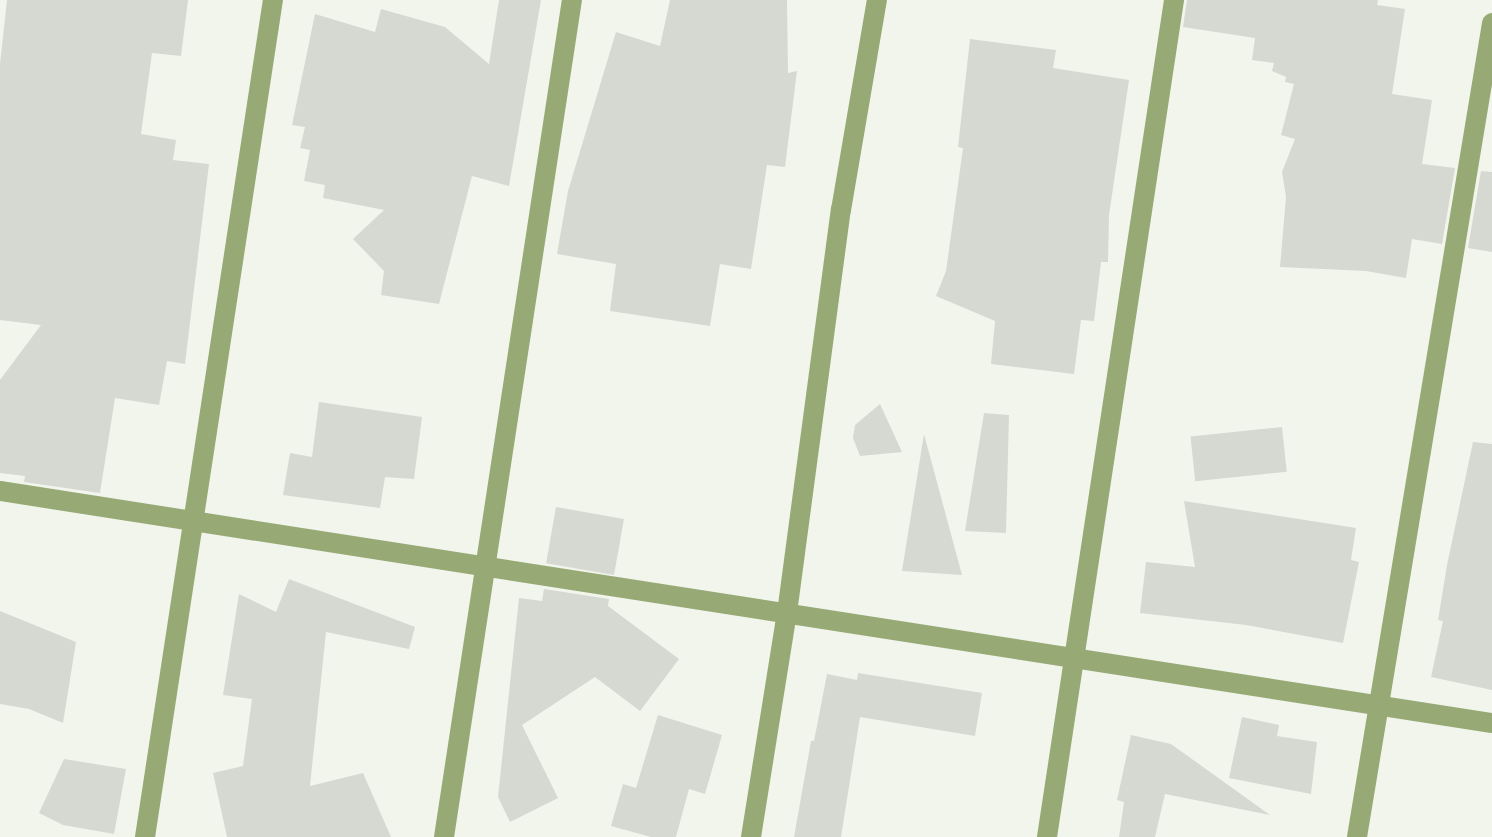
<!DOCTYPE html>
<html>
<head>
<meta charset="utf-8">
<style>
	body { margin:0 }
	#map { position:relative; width:1492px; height:837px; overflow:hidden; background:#f2f5ec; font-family:"IBM Plex Sans",sans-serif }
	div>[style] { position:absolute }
	.building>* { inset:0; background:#d6d9d1; transform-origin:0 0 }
	.street>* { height:20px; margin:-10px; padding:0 10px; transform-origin:10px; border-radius:10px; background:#97aa75 }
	span { translate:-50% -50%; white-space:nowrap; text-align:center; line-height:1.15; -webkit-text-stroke:6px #fff; paint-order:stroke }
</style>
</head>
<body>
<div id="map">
	<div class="building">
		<i style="clip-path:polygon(7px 0,188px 0,181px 56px,152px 53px,141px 134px,176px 140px,173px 160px,209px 164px,185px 364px,167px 361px,159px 405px,115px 398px,100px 493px,24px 482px,25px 476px,0 473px,0 380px,41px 325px,0 320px,0 64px)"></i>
		<i style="clip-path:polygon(499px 0,541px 0,509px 186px,472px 176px,439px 304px,381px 295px,384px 271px,353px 239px,384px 210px,323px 198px,325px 185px,304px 181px,310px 150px,300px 148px,305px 127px,292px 125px,315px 14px,375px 32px,381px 9px,445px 27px,489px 64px)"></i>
		<i style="clip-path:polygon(670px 0,787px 0,788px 73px,797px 71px,785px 167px,767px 165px,751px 269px,720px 264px,710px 326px,610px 311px,616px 264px,557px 254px,568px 191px,616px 32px,660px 46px)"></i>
		<i style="clip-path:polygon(1187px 0,1378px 0,1377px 5px,1405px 9px,1392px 94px,1432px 100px,1422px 164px,1455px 168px,1442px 244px,1412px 239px,1406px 278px,1366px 271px,1280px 267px,1286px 197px,1282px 172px,1295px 139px,1281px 135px,1294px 84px,1285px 82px,1286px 77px,1272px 71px,1274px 63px,1252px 60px,1255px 38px,1183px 27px)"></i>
		<i style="clip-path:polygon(970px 39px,1056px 50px,1053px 68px,1129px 80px,1109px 215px,1108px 262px,1101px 262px,1094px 321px,1081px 320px,1074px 374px,991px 364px,995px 321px,936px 296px,946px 271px,963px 148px,958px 147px)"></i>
		<i style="clip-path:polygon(1481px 171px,1492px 172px,1492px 252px,1468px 248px)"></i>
		<i style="clip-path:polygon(319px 402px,422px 417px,414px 479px,385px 477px,380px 508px,283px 495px,290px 453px,312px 457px)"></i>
		<i style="clip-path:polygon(880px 404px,902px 452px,860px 456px,853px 438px,855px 425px)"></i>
		<i style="clip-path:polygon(984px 413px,1009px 415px,1006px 533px,965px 531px)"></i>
		<i style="left:1282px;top:427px;width:45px;height:92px;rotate:84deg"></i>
		<i style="clip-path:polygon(924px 434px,962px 575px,902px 571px)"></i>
		<i style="clip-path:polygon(1473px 442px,1492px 444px,1492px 690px,1431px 677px,1443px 621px,1438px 620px,1447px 565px)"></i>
		<i style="clip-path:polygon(1184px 501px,1356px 528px,1351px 560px,1359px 562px,1343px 643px,1246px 625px,1140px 613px,1146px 562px,1195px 567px)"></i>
		<i style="left:556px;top:507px;width:69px;height:57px;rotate:10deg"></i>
		<i style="clip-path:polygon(289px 579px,415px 627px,409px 649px,326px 632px,310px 786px,363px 773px,391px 837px,227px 837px,213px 773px,243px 766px,252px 699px,223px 695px,239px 594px,276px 612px)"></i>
		<i style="clip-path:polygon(544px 589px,609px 599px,608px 606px,679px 659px,640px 711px,595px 677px,522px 725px,558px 798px,510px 822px,498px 797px,519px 598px,542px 601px)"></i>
		<i style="clip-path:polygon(0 611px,76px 642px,63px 723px,29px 709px,0 704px)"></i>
		<i style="clip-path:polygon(858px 673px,982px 693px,975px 736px,860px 717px,841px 837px,794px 837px,811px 741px,814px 741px,827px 674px,857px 680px)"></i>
		<i style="clip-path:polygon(658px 715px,722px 735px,705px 794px,689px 789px,676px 837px,651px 837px,611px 826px,623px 784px,636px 788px)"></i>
		<i style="clip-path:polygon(1242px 717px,1279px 725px,1277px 736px,1317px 742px,1311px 794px,1229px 778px)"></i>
		<i style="clip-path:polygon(1131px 735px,1171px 744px,1270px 815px,1165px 794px,1155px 837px,1119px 837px,1124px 802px,1117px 800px)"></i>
		<i style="clip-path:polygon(64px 759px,126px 769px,114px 834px,63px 825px,39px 813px)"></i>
	</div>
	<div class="street">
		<i style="left:0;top:491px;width:1510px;rotate:8.84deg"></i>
		<i style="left:145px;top:837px;width:847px;rotate:-81.31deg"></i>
		<i style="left:444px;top:837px;width:847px;rotate:-81.31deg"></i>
		<i style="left:751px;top:837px;width:227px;rotate:-80.9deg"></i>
		<i style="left:787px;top:613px;width:407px;rotate:-82.4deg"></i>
		<i style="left:841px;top:210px;width:213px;rotate:-80.3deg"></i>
		<i style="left:1047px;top:837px;width:847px;rotate:-81.37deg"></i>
		<i style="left:1357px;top:837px;width:825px;rotate:-80.58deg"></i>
	</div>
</div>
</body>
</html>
